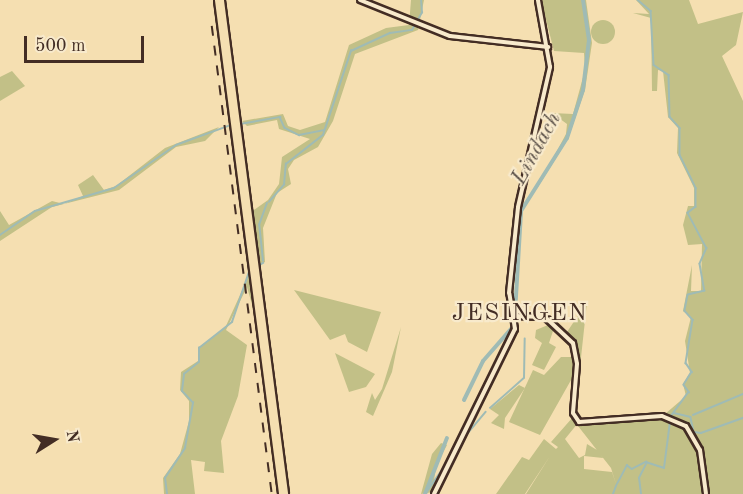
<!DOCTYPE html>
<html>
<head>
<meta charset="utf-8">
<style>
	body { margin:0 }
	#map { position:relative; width:743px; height:494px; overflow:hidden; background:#f5dfb1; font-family:"Old Standard TT",serif }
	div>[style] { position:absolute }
	.green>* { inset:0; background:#c2c087 }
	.round { border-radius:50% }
	.stream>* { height:1.5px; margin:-0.75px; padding:0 0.75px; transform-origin:0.75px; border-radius:0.75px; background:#9fbbb5 }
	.river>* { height:4px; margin:-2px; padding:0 2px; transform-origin:2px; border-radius:2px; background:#9fbbb5 }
	.roads { filter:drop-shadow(2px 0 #432d24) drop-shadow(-2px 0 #432d24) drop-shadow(0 2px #432d24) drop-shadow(0 -2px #432d24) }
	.secondary>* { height:4px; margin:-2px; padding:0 2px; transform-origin:2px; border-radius:2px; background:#f8eacc }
	.highway>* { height:5px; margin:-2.5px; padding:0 2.5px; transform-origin:2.5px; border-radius:2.5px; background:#f5dfb1 }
	.rail>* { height:1.5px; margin-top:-0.75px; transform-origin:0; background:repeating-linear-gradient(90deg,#432d24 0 10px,transparent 0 20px) }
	span { translate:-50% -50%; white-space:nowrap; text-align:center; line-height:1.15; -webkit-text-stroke:4.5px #f8eacc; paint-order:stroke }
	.water-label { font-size:22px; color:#5a5048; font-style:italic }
	.quarter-label { font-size:24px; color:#432d24; letter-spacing:1.5px }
	.north { position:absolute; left:24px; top:410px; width:60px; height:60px; -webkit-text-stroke:4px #f8eacc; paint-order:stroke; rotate:79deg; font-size:16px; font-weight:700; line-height:24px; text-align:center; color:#432d24 }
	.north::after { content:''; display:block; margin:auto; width:21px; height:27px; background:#432d24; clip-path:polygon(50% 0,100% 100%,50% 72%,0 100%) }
	.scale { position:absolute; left:24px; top:36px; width:120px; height:27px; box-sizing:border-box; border:3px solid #432d24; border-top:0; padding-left:8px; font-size:18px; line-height:21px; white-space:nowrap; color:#432d24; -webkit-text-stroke:4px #f8eacc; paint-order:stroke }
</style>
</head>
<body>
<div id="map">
	<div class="green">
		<i style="clip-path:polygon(411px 0,424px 0,418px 30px,355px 54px,333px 121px,318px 147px,294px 160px,288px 169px,291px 184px,277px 193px,263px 228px,265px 262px,258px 264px,251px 212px,268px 200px,279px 184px,282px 157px,310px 139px,279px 129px,277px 120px,247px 126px,242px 121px,283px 114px,288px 126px,300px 130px,325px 122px,349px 45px,386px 28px,409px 25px)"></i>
		<i style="clip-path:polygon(541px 0,586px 0,592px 43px,585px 90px,568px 139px,536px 190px,566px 134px,567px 124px,552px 113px,573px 114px,585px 70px,584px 53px,554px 51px)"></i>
		<i style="clip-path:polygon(636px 0,689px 0,698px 24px,743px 12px,736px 45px,722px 56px,743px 101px,743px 494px,526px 494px,550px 456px,525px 494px,496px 494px,522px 457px,529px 460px,544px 439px,556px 449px,558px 447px,551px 442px,573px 417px,572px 403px,575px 373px,540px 435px,509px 422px,533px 370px,544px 375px,561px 357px,575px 357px,571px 342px,576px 355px,573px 406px,578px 423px,565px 439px,579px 458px,585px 455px,587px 444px,597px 450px,603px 458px,584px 456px,584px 469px,612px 472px,616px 484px,611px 468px,578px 426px,672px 416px,665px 414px,686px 396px,683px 384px,690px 373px,685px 341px,691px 317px,683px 311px,692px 265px,691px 291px,701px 291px,702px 244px,688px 245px,683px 225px,688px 206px,694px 206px,694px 188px,677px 153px,678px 128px,668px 117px,663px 71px,658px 70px,657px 91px,652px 91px,651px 18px,633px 13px,649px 14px)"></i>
		<i class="round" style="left:591px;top:20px;width:24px;height:24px"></i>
		<i style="clip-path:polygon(12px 71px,25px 86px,0 101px,0 77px)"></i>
		<i style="clip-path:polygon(219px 127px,205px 141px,176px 147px,119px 190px,52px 207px,0 241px,0 211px,9px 225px,52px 201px,64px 204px,83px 196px,78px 185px,93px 175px,104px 190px,116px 186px,165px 148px)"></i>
		<i style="clip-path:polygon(250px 273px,255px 315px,247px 287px,226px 330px,247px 345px,238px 396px,221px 441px,224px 473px,204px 471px,205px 462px,191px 460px,195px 494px,164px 494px,163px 478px,180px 454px,189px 421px,189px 401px,180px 390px,181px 372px,198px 361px,198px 348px,225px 328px)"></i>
		<i style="clip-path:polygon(294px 290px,381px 312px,367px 352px,348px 342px,345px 334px,330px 340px)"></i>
		<i style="clip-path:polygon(587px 302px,575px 413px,582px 421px,609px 422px,585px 423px,576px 418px,574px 413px,578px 354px,567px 332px)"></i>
		<i style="clip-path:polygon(548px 325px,554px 328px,549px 343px,556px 347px,544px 370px,532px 365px,542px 343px,535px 338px,536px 330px)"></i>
		<i style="clip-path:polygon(401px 327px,392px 372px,373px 416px,366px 412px,370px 399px,372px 393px,375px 400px,382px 389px)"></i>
		<i style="clip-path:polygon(335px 353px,375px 374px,366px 387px,349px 392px)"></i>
		<i style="clip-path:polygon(519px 385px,525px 388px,505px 418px,504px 429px,491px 423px,499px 415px,490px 409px)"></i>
		<i style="clip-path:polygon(441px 443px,447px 445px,436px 466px,434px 481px,439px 481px,433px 492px,421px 494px,432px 454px)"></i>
	</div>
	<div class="stream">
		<i style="left:638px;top:0;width:17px;rotate:40deg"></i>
		<i style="left:651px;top:11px;width:54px;rotate:86.8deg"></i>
		<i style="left:654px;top:65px;width:18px;rotate:34deg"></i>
		<i style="left:669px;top:75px;width:42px;rotate:88.6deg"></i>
		<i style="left:670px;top:117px;width:15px;rotate:48deg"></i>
		<i style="left:680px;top:128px;width:27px;rotate:90deg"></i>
		<i style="left:680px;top:155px;width:37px;rotate:64deg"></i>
		<i style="left:696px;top:188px;width:19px;rotate:90deg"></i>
		<i style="left:696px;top:207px;width:10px;rotate:143deg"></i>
		<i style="left:688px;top:213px;width:40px;rotate:62deg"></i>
		<i style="left:707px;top:248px;width:17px;rotate:114deg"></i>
		<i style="left:700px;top:264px;width:27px;rotate:80deg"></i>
		<i style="left:705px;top:291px;width:17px;rotate:167deg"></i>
		<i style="left:688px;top:295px;width:16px;rotate:101deg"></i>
		<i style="left:685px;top:311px;width:12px;rotate:48deg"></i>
		<i style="left:693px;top:320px;width:44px;rotate:99.2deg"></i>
		<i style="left:686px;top:363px;width:11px;rotate:56deg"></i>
		<i style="left:692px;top:372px;width:15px;rotate:122deg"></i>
		<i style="left:684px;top:385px;width:9px;rotate:54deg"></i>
		<i style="left:689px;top:392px;width:31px;rotate:126deg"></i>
		<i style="left:240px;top:124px;width:41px;rotate:-9.9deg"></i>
		<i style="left:280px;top:117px;width:12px;rotate:66deg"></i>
		<i style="left:285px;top:128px;width:16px;rotate:27deg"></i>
		<i style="left:299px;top:135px;width:25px;rotate:-11deg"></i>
		<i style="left:269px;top:202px;width:23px;rotate:-49deg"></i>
		<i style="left:284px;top:185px;width:21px;rotate:-85deg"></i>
		<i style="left:286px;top:164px;width:47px;rotate:-38.1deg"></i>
		<i style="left:323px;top:135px;width:89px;rotate:-71.6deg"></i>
		<i style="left:351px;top:51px;width:43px;rotate:-24.8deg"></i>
		<i style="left:390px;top:33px;width:22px;rotate:-8deg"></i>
		<i style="left:412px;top:30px;width:20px;rotate:-60deg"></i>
		<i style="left:422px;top:13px;width:13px;rotate:-94deg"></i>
		<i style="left:0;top:235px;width:42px;rotate:-34.4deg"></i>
		<i style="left:35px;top:211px;width:82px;rotate:-16.2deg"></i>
		<i style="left:114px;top:188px;width:75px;rotate:-34.7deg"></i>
		<i style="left:176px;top:145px;width:59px;rotate:-20deg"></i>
		<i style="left:263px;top:261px;width:36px;rotate:-96deg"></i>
		<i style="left:259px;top:225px;width:23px;rotate:-70deg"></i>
		<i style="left:258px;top:266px;width:6px;rotate:-31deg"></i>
		<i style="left:490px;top:408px;width:45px;rotate:-41.4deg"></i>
		<i style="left:524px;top:378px;width:39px;rotate:-89deg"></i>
		<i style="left:674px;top:413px;width:17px;rotate:13deg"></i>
		<i style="left:693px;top:415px;width:54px;rotate:-22.8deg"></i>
		<i style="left:691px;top:418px;width:14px;rotate:78deg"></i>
		<i style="left:694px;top:432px;width:7px;rotate:8deg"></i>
		<i style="left:701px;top:433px;width:45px;rotate:-19.7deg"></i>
		<i style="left:686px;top:423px;width:6px;rotate:45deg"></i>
		<i style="left:694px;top:433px;width:17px;rotate:65deg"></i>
		<i style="left:463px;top:439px;width:35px;rotate:-50deg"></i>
		<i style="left:703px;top:458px;width:20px;rotate:81deg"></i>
		<i style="left:617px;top:484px;width:21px;rotate:-62deg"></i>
		<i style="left:627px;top:465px;width:6px;rotate:39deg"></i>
		<i style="left:632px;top:469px;width:16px;rotate:-27deg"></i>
		<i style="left:646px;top:462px;width:19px;rotate:18deg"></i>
		<i style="left:664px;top:468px;width:46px;rotate:-82.6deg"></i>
		<i style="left:428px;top:490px;width:38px;rotate:-55deg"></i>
		<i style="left:167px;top:494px;width:16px;rotate:-97deg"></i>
		<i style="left:165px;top:478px;width:36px;rotate:-56deg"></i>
		<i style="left:185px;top:448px;width:46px;rotate:-79.9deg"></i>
		<i style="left:193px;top:403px;width:16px;rotate:-133deg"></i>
		<i style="left:182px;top:391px;width:17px;rotate:-83deg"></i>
		<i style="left:184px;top:374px;width:19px;rotate:-39deg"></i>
		<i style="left:199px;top:362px;width:14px;rotate:-90deg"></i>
		<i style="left:199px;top:348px;width:42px;rotate:-38.2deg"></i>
		<i style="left:232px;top:322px;width:53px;rotate:-71.2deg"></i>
		<i style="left:613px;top:494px;width:9px;rotate:-69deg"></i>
		<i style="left:641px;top:494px;width:16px;rotate:-97deg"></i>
		<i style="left:639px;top:478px;width:16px;rotate:-63deg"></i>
	</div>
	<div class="river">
		<i style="left:515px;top:313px;width:102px;rotate:-86.6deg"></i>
		<i style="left:521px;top:211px;width:86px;rotate:-57.8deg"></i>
		<i style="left:567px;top:138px;width:51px;rotate:-71.6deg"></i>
		<i style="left:583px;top:90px;width:50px;rotate:-83.2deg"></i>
		<i style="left:589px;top:40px;width:40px;rotate:-98.5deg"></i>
		<i style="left:464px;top:400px;width:43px;rotate:-64deg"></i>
		<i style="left:483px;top:361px;width:43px;rotate:-48.8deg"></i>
		<i style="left:425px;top:494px;width:60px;rotate:-68.6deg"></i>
	</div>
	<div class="roads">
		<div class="secondary">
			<i style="left:360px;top:0;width:97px;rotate:21.8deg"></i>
			<i style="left:450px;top:36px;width:99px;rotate:6.4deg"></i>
			<i style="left:513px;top:316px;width:32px;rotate:2deg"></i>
			<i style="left:545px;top:317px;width:38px;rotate:43deg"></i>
			<i style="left:573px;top:343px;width:21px;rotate:79deg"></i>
			<i style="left:577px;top:364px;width:49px;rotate:94.7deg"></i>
			<i style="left:573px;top:413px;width:11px;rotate:56deg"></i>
			<i style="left:579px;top:422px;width:83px;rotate:-4.1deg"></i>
			<i style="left:662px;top:416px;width:26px;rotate:23deg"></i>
			<i style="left:686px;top:426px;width:28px;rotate:60deg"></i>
			<i style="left:700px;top:450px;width:44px;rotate:82.2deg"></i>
			<i style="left:434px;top:494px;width:184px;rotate:-63.9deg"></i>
			<i style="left:515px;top:329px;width:36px;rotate:-99deg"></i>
			<i style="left:509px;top:293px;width:86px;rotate:-84deg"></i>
			<i style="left:518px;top:207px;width:144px;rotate:-77.1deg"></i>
			<i style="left:550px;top:67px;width:68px;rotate:-100.2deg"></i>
		</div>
		<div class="highway">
			<i style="left:217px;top:0;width:498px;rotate:82.6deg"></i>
			<i style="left:221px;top:0;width:498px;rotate:82.6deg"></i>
		</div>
	</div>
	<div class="rail">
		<i style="left:212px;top:26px;width:472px;rotate:82.7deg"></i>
	</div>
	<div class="water-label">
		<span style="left:537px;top:149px;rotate:-61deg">Lindach</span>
	</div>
	<div class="quarter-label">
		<span style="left:520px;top:315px">JESINGEN</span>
	</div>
	<div class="north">N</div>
	<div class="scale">500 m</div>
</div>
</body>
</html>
